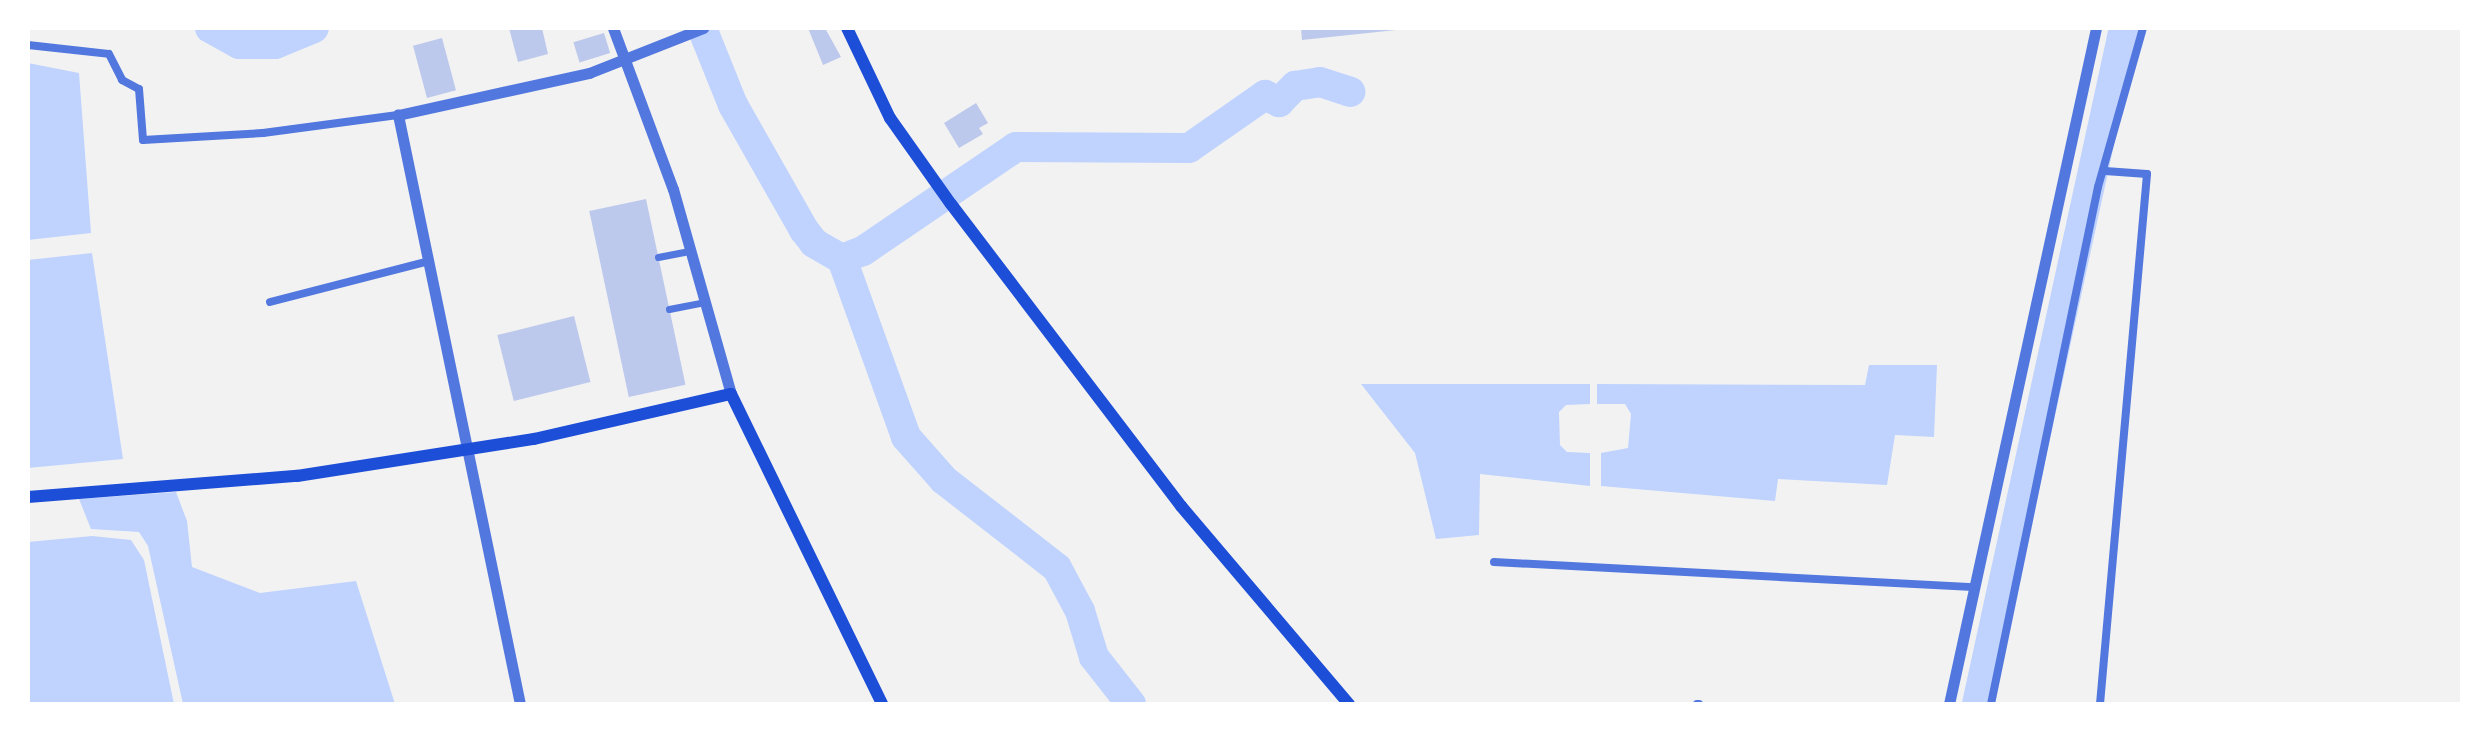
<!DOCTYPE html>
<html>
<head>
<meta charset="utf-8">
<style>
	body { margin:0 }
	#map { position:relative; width:2490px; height:732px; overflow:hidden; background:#f2f2f2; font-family:Manrope,sans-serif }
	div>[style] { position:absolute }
	.water>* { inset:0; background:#bfd3fe }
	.river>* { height:30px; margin:-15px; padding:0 15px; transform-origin:15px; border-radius:15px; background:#bfd3fe }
	.building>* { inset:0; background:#bdc9ec; transform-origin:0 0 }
	.pedestrian>* { height:7px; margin:-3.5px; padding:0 3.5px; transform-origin:3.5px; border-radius:3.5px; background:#5277de }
	.minor>* { height:8px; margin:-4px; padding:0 4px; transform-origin:4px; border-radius:4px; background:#5277de }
	.tertiary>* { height:11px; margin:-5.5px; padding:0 5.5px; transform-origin:5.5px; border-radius:5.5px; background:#5277de }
	.secondary>* { height:12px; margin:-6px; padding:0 6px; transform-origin:6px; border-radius:6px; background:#1d4ed8 }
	span { translate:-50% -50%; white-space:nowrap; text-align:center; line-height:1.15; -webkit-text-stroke:6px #fff; paint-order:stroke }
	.frame { position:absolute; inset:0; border:30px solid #fff; pointer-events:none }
</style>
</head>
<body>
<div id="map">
	<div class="water">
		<i style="clip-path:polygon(28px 63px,79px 73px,91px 233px,28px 240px)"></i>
		<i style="clip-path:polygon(92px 253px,123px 459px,28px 468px,28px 260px)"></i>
		<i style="clip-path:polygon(1869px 365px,1937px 365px,1934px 437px,1895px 435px,1887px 485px,1778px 479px,1775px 501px,1601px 486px,1601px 453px,1628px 448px,1631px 414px,1625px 404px,1597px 404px,1597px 384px,1865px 385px)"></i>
		<i style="clip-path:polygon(1361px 384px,1590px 384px,1590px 404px,1566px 405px,1559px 412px,1560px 445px,1567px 452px,1590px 453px,1590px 486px,1480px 474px,1479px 535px,1436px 539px,1415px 453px)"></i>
		<i style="clip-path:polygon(176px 492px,187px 521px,192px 567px,260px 593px,356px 581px,395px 704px,183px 704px,148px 546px,139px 532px,91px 529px,79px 499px)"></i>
		<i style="clip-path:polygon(92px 536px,131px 540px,144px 560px,174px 704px,28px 704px,28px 542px)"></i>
	</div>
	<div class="river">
		<i style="left:210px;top:28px;width:33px;rotate:29deg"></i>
		<i style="left:239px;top:44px;width:36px"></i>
		<i style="left:275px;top:44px;width:42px;rotate:-22.3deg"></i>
		<i style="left:702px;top:28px;width:83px;rotate:68.1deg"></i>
		<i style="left:733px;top:105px;width:144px;rotate:60.4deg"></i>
		<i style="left:804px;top:230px;width:16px;rotate:52deg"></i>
		<i style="left:814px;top:243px;width:32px;rotate:30deg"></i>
		<i style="left:842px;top:259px;width:22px;rotate:-21deg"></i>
		<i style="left:863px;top:251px;width:185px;rotate:-34.2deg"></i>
		<i style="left:1016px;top:147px;width:173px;rotate:0.3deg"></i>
		<i style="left:1189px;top:148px;width:93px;rotate:-34.9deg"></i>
		<i style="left:1265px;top:95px;width:16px;rotate:27deg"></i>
		<i style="left:1279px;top:102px;width:23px;rotate:-45deg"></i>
		<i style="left:1295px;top:86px;width:25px;rotate:-9deg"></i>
		<i style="left:1320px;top:82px;width:32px;rotate:18deg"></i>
		<i style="left:842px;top:259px;width:189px;rotate:70.2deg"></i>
		<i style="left:906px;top:437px;width:57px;rotate:48.5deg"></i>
		<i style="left:944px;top:480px;width:143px;rotate:37.9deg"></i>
		<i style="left:1057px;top:568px;width:49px;rotate:61.9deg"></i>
		<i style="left:1080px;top:611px;width:48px;rotate:73.1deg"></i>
		<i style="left:1094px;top:657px;width:60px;rotate:51.8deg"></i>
		<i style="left:1977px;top:704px;width:692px;rotate:-77.73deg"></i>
	</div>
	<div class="building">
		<i style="clip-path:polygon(509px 28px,542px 28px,548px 54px,518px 62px)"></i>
		<i style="clip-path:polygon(808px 28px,825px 28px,841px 57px,823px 65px)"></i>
		<i style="clip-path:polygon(1301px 28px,1396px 28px,1396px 30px,1302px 40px)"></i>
		<i style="left:604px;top:33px;width:21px;height:32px;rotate:73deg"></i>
		<i style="left:442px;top:38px;width:54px;height:30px;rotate:75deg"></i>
		<i style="clip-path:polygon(976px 103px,988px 123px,979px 128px,983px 134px,959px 148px,944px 123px)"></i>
		<i style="left:646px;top:199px;width:190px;height:58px;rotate:78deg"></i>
		<i style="left:574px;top:316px;width:68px;height:79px;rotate:76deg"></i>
	</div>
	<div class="pedestrian">
		<i style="left:658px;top:257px;width:33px;rotate:-11deg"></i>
		<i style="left:669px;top:309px;width:36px;rotate:-11deg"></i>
	</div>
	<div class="minor">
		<i style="left:28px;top:45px;width:81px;rotate:6.3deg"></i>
		<i style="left:109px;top:54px;width:29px;rotate:63deg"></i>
		<i style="left:122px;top:80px;width:19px;rotate:28deg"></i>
		<i style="left:139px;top:89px;width:51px;rotate:85.5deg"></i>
		<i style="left:143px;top:140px;width:120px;rotate:-3.3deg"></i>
		<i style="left:263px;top:133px;width:136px;rotate:-7.6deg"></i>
		<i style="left:270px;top:302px;width:165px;rotate:-14.4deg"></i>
		<i style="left:1494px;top:562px;width:480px;rotate:3deg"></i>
		<i style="left:1697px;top:704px;width:2px"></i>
		<i style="left:1991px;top:704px;width:528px;rotate:-78.31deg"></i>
		<i style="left:2098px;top:187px;width:165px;rotate:-74.2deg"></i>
		<i style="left:2100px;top:704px;width:532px;rotate:-84.93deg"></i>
		<i style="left:2147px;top:174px;width:42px;rotate:-175.9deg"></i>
	</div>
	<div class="tertiary">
		<i style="left:613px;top:28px;width:172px;rotate:69.6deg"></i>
		<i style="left:673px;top:189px;width:213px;rotate:74.2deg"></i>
		<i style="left:520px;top:704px;width:602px;rotate:-101.7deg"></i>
		<i style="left:398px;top:115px;width:196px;rotate:-12.4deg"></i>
		<i style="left:589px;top:73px;width:123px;rotate:-21.5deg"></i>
		<i style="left:1949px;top:704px;width:692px;rotate:-77.73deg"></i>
	</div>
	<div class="secondary">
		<i style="left:847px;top:28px;width:100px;rotate:64.5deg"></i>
		<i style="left:890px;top:118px;width:105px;rotate:54.7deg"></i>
		<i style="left:951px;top:204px;width:380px;rotate:52.7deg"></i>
		<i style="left:1181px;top:506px;width:260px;rotate:49.7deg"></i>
		<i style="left:28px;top:497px;width:270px;rotate:-4.5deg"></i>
		<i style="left:297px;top:476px;width:240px;rotate:-8.9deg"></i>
		<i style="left:534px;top:439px;width:202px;rotate:-12.9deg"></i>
		<i style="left:731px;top:394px;width:345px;rotate:64deg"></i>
	</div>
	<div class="frame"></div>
</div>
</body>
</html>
